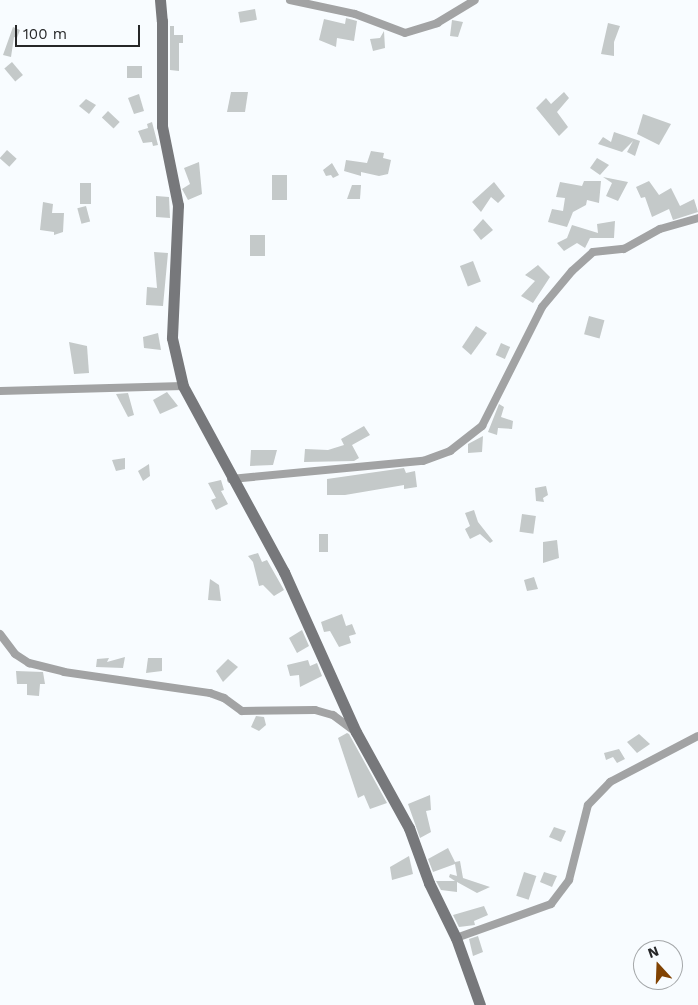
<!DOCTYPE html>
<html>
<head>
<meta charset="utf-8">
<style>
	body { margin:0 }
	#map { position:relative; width:698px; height:1005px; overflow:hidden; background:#f8fcff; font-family:"Work Sans",sans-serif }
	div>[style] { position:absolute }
	.building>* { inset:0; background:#c4c9c9; transform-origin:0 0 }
	.street>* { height:8px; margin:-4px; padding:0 4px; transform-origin:4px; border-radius:4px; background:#a2a3a4 }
	.secondary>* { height:11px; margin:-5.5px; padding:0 5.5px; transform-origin:5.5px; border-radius:5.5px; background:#77787b }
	span { translate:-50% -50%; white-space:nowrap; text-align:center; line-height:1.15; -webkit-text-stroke:5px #f8fcff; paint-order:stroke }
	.north { position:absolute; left:633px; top:940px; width:50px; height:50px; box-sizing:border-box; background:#f8fcff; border:1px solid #a4a7a9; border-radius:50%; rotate:340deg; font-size:14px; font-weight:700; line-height:20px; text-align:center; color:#262728 }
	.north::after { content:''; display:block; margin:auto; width:18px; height:22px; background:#814303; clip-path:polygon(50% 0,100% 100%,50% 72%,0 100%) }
	.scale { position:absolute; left:15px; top:25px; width:125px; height:22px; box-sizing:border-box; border:2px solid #262728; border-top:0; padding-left:6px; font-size:15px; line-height:18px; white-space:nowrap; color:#262728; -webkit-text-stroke:4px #f8fcff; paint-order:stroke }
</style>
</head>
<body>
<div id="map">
	<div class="building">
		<i style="left:255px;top:9px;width:11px;height:17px;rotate:80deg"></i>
		<i style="clip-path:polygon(346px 18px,357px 21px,354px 41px,337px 38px,336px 47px,319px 40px,324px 19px,345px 24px)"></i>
		<i style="clip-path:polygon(452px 20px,463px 22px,458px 37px,450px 36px)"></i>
		<i style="clip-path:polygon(608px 23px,620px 26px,614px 42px,614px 56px,601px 54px)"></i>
		<i style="clip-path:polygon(170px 26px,174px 26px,174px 35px,183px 35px,183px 43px,179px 43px,179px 71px,170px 70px)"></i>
		<i style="clip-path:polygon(13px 27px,20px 30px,17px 38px,14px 37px,11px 57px,3px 55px)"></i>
		<i style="clip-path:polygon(384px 31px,385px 48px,373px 51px,370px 39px,380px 38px)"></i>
		<i style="left:12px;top:62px;width:17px;height:10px;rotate:50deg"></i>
		<i style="left:127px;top:66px;width:15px;height:12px"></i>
		<i style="clip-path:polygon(231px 92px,248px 92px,245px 112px,227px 112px)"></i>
		<i style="clip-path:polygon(564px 92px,569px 98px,557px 112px,568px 127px,559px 136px,536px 108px,546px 98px,551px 104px)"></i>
		<i style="clip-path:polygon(139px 94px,144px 111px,134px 114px,128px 98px)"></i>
		<i style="clip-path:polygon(86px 99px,96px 105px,89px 114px,79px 106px)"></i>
		<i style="left:108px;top:111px;width:16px;height:9px;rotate:43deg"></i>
		<i style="clip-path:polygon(643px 114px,671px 124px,659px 145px,637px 134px)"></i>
		<i style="clip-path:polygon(152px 122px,158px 145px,153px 146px,152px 142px,143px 143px,138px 131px,148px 128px,147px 124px)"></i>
		<i style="clip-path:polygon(614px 132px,640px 141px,635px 156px,627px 152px,633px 141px,622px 152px,598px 144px,603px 137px,611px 142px)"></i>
		<i style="left:7px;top:150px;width:13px;height:11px;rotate:42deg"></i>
		<i style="clip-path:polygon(371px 151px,384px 153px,383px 158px,391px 160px,388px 174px,379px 176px,361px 172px,361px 176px,344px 171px,346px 160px,367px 163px)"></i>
		<i style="clip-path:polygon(597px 158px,609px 165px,600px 175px,590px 168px)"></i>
		<i style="clip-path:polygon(199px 162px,202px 194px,188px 200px,182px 189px,190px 184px,184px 168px)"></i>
		<i style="clip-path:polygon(332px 163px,339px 175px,333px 178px,331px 175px,326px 176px,323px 170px)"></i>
		<i style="left:272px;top:175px;width:15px;height:25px"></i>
		<i style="clip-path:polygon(603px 177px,628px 182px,618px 201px,606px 196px,612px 183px)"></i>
		<i style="clip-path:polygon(584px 181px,601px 181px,599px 203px,587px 200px,586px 205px,573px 212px,567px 227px,548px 222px,552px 209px,563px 211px,565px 198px,556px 197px,560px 182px,582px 186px)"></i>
		<i style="clip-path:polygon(649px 181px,659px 195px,671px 188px,680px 206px,694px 199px,698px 212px,673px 220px,669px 209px,652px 217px,645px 197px,641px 198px,636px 187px)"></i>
		<i style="clip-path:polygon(494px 182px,505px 196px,498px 203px,491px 197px,481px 212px,472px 202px)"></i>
		<i style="left:91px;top:183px;width:21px;height:11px;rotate:90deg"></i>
		<i style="clip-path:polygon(352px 185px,361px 185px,360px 199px,347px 199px)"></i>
		<i style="clip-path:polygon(156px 196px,169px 197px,170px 218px,156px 217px)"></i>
		<i style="clip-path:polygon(43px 202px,53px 204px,52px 213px,64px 213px,63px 232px,54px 235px,54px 232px,40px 230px)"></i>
		<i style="left:86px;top:206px;width:16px;height:9px;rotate:75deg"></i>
		<i style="clip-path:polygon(483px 219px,493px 230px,481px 240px,473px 230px)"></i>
		<i style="clip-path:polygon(615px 221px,614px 238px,590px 238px,585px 248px,577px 243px,564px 251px,557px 243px,567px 238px,572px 225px,598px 233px,597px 224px)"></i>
		<i style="left:250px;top:235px;width:15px;height:21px"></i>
		<i style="clip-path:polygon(154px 252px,168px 253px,163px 306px,146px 305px,147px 287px,157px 288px)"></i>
		<i style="left:473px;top:261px;width:22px;height:14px;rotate:69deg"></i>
		<i style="clip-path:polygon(538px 265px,550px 277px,533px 303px,521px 296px,535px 281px,525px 275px)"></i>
		<i style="left:589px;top:316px;width:16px;height:19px;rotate:15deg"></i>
		<i style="clip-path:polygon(476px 326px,487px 333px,471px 355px,462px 347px)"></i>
		<i style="clip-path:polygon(158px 333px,161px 350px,144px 348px,143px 337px)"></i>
		<i style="clip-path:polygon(69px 342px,87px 346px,89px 373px,74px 374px)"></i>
		<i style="left:501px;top:343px;width:10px;height:13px;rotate:24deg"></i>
		<i style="clip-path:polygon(167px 392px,178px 406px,160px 414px,153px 400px)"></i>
		<i style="clip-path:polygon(128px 393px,134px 415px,128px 417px,116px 394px)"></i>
		<i style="clip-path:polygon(499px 404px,504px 407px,501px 417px,513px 421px,512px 429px,498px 428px,497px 435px,488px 432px)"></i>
		<i style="clip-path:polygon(364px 426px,370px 435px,352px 445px,359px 458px,354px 461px,304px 462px,305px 449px,328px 450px,344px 445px,341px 439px)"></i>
		<i style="clip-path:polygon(483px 436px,482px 452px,468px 453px,468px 444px)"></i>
		<i style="clip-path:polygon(251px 450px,277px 450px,273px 465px,250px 466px)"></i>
		<i style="clip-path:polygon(125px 458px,125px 469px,116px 471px,112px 460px)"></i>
		<i style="clip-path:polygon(149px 464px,150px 476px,143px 481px,138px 471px)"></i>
		<i style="clip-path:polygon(404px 468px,406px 473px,415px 471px,417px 487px,404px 489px,404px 485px,345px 495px,327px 495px,327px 479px)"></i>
		<i style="clip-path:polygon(221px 480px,224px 490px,221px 491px,228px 504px,216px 510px,211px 500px,216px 498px,208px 483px)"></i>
		<i style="clip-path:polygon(546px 486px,548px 495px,543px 498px,544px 502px,536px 501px,535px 488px)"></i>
		<i style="clip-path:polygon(474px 510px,478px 522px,493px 541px,490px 543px,480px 534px,470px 539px,465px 529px,470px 526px,465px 513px)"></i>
		<i style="left:522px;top:514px;width:14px;height:18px;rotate:8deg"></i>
		<i style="left:319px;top:534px;width:9px;height:18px"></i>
		<i style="clip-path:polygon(557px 540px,559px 558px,543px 563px,543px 542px)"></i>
		<i style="clip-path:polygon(258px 553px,262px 562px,267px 560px,284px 590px,274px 596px,263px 585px,259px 586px,253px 562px,248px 556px)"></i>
		<i style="clip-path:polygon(534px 577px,538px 589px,527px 591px,524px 580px)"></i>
		<i style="clip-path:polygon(210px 579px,219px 585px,221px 601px,208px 600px)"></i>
		<i style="clip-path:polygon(342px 614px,346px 626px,352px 624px,356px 634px,349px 636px,351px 643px,339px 647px,330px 631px,324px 632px,321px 622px)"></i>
		<i style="clip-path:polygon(302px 630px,309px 646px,297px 653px,289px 638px)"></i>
		<i style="clip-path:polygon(125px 657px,123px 668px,96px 667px,97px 659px,109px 658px,107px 662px)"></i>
		<i style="clip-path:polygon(148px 658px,162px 658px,162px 671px,146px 673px)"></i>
		<i style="clip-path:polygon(228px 659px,238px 667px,223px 682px,216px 671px)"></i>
		<i style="clip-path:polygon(308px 660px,310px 666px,317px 663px,322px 676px,300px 687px,299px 675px,290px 676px,287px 665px)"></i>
		<i style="clip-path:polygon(16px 671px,43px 672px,45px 684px,40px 684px,39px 696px,27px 695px,27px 684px,17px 684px)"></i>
		<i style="clip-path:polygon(256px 716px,264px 717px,266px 725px,259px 731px,251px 727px)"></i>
		<i style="clip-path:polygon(347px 733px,349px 734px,387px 803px,370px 809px,364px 795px,358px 798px,338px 738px)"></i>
		<i style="clip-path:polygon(639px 734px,650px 744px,637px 753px,627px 742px)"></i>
		<i style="clip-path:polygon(619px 749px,625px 759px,617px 763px,613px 757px,606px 760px,604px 753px)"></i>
		<i style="clip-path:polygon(430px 795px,431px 810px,426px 811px,431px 832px,420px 838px,408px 804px)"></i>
		<i style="clip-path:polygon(554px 827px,566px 831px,561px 842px,549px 837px)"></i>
		<i style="clip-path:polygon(448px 848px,455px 862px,460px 861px,463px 878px,490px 887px,477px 893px,457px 882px,457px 892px,441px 890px,436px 881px,455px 881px,449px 877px,450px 874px,457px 876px,455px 864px,433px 872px,428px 859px)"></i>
		<i style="clip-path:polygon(409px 856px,413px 874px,392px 880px,390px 867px)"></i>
		<i style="left:524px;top:872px;width:13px;height:25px;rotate:18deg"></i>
		<i style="clip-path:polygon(544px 872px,557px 876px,552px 887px,540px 882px)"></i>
		<i style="clip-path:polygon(484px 906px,488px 915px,474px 921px,475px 925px,459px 927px,453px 915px)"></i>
		<i style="clip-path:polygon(478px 936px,483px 952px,473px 956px,469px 939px)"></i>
	</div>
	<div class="street">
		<i style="left:290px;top:0;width:66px;rotate:12.2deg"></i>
		<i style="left:355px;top:14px;width:53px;rotate:20.8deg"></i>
		<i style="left:405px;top:33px;width:34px;rotate:-17deg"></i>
		<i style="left:437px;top:23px;width:44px;rotate:-31.2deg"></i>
		<i style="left:0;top:391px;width:183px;rotate:-1.6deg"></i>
		<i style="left:231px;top:479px;width:193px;rotate:-5.4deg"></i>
		<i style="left:423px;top:461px;width:29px;rotate:-20deg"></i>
		<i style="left:450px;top:451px;width:41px;rotate:-38deg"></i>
		<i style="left:482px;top:426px;width:133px;rotate:-63.2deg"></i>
		<i style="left:542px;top:307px;width:47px;rotate:-50.2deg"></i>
		<i style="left:572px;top:271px;width:28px;rotate:-42deg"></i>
		<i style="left:593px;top:252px;width:31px;rotate:-6deg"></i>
		<i style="left:624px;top:249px;width:41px;rotate:-29.1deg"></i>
		<i style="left:660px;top:229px;width:40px;rotate:-16deg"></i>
		<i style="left:0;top:634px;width:25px;rotate:53deg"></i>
		<i style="left:15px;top:654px;width:17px;rotate:33deg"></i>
		<i style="left:29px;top:663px;width:36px;rotate:14deg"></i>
		<i style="left:64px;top:672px;width:148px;rotate:8.2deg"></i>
		<i style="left:210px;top:693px;width:15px;rotate:20deg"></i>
		<i style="left:224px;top:698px;width:22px;rotate:36deg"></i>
		<i style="left:242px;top:711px;width:73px;rotate:-0.8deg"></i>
		<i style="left:315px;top:710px;width:19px;rotate:16deg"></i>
		<i style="left:333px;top:715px;width:26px;rotate:37deg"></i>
		<i style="left:456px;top:938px;width:101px;rotate:-19.7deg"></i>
		<i style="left:551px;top:904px;width:30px;rotate:-53deg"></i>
		<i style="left:569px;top:880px;width:77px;rotate:-75.8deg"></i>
		<i style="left:588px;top:805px;width:32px;rotate:-46deg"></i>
		<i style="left:610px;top:782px;width:99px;rotate:-27.6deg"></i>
	</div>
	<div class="secondary">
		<i style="left:160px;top:0;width:21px;rotate:85deg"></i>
		<i style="left:162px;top:21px;width:105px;rotate:90deg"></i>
		<i style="left:162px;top:126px;width:81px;rotate:78.6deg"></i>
		<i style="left:178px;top:205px;width:133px;rotate:92.6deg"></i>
		<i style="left:172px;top:338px;width:49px;rotate:77.1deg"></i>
		<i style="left:183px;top:386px;width:212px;rotate:61.5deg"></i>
		<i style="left:284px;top:572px;width:175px;rotate:65.8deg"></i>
		<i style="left:356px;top:732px;width:110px;rotate:61.1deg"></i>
		<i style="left:409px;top:828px;width:59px;rotate:70deg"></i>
		<i style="left:429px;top:883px;width:61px;rotate:63.9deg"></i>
		<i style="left:456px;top:938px;width:71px;rotate:70.3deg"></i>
	</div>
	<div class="north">N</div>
	<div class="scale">100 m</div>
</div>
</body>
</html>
